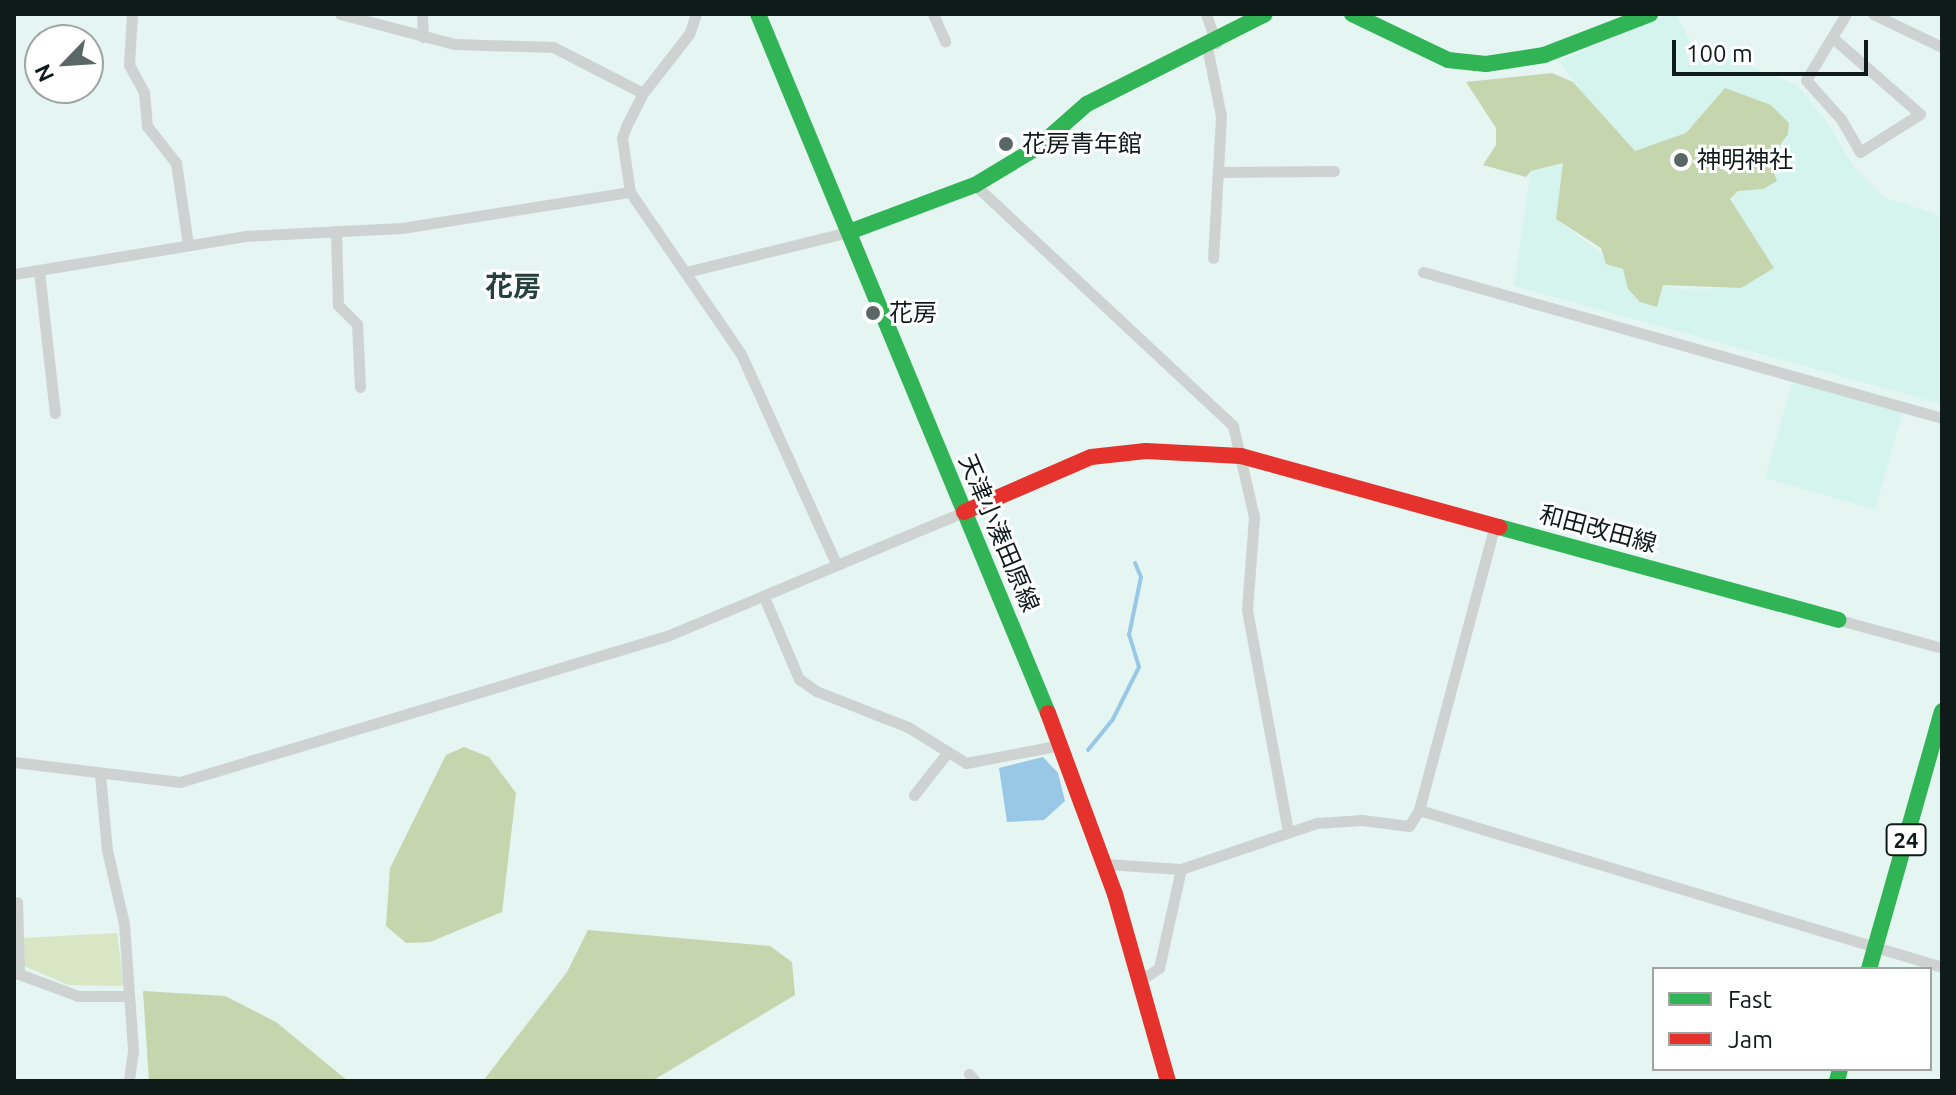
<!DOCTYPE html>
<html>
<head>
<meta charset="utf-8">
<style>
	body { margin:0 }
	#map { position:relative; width:1956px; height:1095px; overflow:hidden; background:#e4f5f2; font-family:Ubuntu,"Noto Sans JP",sans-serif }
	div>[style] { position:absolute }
	.built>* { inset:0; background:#d5f4ee; transform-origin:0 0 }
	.green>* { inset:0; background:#d8e6c6 }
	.forest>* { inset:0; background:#c5d5ae }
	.water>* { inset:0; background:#99c8e7 }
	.stream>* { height:4px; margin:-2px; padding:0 2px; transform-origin:2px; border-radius:2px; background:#99c8e7 }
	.street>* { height:11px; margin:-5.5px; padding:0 5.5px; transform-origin:5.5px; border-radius:5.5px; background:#ced3d2 }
	.fast>* { height:16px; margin:-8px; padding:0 8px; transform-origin:8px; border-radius:8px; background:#30b455 }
	.jam>* { height:16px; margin:-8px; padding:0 8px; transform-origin:8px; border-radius:8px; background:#e5322d }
	.dots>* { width:22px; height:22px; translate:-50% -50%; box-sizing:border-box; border:4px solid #fff; border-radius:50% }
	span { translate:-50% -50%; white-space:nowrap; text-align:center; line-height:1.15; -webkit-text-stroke:6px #fff; paint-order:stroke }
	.shield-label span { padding:2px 6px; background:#fff; border:2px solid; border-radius:6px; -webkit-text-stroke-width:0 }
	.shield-label { font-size:22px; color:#0f1b19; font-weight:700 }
	.poi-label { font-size:24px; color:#0f1b19 }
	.left { translate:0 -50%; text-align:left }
	.street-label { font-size:24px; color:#0f1b19 }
	.quarter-label { font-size:28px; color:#25413c; font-weight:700 }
	.frame { position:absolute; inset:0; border:16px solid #0f1b19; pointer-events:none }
	.legend { position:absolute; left:1652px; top:967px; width:280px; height:104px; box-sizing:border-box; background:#fff; border:2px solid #9fa4a3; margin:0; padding:10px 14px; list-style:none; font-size:24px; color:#0f1b19 }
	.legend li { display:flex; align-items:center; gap:16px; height:40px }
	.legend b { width:40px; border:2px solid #9fa4a3 }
	.north { position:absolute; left:24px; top:24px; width:80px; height:80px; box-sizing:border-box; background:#fff; border:2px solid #9fa4a3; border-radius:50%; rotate:245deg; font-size:22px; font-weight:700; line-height:32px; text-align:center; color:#0f1b19 }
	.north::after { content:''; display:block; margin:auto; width:28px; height:36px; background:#5a6765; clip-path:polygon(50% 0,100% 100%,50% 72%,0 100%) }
	.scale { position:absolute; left:1672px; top:40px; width:196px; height:36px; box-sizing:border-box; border:4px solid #0f1b19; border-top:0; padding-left:10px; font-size:24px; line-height:28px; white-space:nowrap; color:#0f1b19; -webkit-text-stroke:6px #fff; paint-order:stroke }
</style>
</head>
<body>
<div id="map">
	<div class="built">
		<i style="clip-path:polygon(1670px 14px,1676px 14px,1697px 54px,1740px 62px,1796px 85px,1824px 118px,1854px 167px,1884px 197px,1942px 216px,1942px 404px,1514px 286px,1531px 171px,1564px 163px,1556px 219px,1623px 269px,1628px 289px,1663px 284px,1676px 289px,1741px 288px,1730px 199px,1738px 191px,1763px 189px,1777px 181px,1769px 160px,1788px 134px,1725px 88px,1686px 133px,1635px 151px,1605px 123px,1559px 61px)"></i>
		<i style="left:1793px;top:381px;width:114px;height:101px;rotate:16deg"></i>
	</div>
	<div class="green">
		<i style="clip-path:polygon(117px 933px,124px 986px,69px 985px,24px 966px,22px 938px)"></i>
	</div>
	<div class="forest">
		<i style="clip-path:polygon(1552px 73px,1573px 82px,1635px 151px,1686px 133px,1725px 88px,1771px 105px,1789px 123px,1788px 134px,1769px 160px,1777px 181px,1763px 189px,1738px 191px,1730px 199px,1774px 268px,1741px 288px,1663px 285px,1657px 307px,1640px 302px,1628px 289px,1623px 269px,1606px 264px,1601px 248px,1556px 219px,1563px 163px,1531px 171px,1526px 177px,1483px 165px,1496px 145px,1496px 128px,1466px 82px)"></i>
		<i style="clip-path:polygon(464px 747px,489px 757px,516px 793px,502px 912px,430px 942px,406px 943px,386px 926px,390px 868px,446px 755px)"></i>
		<i style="clip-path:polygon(588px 930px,770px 946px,792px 962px,795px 995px,652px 1081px,483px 1081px,567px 972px)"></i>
		<i style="clip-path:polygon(143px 991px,225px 996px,276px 1022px,348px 1081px,149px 1081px)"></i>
	</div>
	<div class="water">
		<i style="clip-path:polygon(1043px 757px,1058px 773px,1065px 801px,1044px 820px,1007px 822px,999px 768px)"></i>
	</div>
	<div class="stream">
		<i style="left:1088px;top:750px;width:40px;rotate:-51deg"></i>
		<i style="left:1113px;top:719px;width:58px;rotate:-63.4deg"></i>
		<i style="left:1139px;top:667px;width:34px;rotate:-107deg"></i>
		<i style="left:1129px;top:635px;width:59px;rotate:-78.3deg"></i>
		<i style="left:1141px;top:577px;width:15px;rotate:-113deg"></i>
	</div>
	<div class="street">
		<i style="left:132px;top:14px;width:51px;rotate:93.4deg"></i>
		<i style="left:129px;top:65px;width:31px;rotate:61deg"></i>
		<i style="left:144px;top:92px;width:34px;rotate:85deg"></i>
		<i style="left:147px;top:126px;width:47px;rotate:51.9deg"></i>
		<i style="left:176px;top:163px;width:82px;rotate:81.6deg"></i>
		<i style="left:340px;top:14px;width:118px;rotate:14.7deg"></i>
		<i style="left:454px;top:44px;width:99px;rotate:1.7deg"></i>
		<i style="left:553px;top:47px;width:101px;rotate:27.1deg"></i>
		<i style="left:422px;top:14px;width:23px;rotate:88deg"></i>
		<i style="left:696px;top:14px;width:21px;rotate:109deg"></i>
		<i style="left:689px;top:34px;width:75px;rotate:127.9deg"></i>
		<i style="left:643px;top:93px;width:35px;rotate:117deg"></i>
		<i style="left:627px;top:124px;width:15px;rotate:110deg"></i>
		<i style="left:622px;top:138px;width:55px;rotate:81.6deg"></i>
		<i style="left:630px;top:192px;width:196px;rotate:55.6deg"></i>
		<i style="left:741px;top:354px;width:230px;rotate:65.6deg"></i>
		<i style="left:933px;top:14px;width:30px;rotate:66deg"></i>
		<i style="left:1206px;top:14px;width:31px;rotate:71deg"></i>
		<i style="left:1873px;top:14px;width:76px;rotate:25.6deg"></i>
		<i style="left:1834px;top:39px;width:114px;rotate:41.1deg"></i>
		<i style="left:1920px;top:114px;width:71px;rotate:147.7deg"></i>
		<i style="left:1860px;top:152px;width:39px;rotate:-120deg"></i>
		<i style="left:1840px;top:118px;width:51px;rotate:-131.8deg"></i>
		<i style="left:1806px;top:80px;width:77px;rotate:-58.8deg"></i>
		<i style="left:1207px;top:47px;width:70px;rotate:78.5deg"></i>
		<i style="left:1221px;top:116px;width:142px;rotate:93.2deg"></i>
		<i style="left:1218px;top:172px;width:116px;rotate:-0.5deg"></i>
		<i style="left:975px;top:185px;width:353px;rotate:43deg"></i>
		<i style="left:1233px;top:426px;width:93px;rotate:77deg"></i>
		<i style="left:1254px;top:517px;width:93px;rotate:94.3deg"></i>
		<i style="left:1247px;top:610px;width:226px;rotate:79.5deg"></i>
		<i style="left:336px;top:231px;width:74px;rotate:88.5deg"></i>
		<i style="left:338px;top:305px;width:27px;rotate:45deg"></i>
		<i style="left:357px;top:324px;width:63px;rotate:87.3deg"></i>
		<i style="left:39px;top:271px;width:143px;rotate:83.6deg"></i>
		<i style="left:686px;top:272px;width:168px;rotate:-13.8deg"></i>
		<i style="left:1423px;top:272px;width:539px;rotate:15.71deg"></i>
		<i style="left:14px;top:274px;width:234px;rotate:-9.3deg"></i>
		<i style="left:245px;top:236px;width:157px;rotate:-2.9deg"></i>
		<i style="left:402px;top:228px;width:231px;rotate:-9deg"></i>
		<i style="left:764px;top:597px;width:89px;rotate:66.9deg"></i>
		<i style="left:799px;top:679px;width:21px;rotate:35deg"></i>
		<i style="left:816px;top:691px;width:99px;rotate:21.4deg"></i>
		<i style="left:908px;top:727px;width:68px;rotate:31.8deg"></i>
		<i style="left:966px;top:763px;width:97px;rotate:-10.7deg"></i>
		<i style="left:1839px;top:620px;width:107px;rotate:15.2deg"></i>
		<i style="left:14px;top:762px;width:167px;rotate:6.9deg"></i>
		<i style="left:180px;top:782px;width:508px;rotate:-16.69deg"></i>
		<i style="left:667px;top:636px;width:322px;rotate:-22.7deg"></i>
		<i style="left:100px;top:775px;width:75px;rotate:84.7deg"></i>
		<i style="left:107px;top:850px;width:76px;rotate:77.1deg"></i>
		<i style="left:124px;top:924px;width:127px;rotate:85.9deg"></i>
		<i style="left:133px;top:1051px;width:30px;rotate:98deg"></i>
		<i style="left:914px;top:795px;width:53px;rotate:-51.8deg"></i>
		<i style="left:1419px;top:810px;width:546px;rotate:16.71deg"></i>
		<i style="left:1106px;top:864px;width:75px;rotate:3.8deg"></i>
		<i style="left:1181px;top:869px;width:144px;rotate:-18.7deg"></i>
		<i style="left:1317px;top:823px;width:45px;rotate:-3.8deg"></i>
		<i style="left:1362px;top:820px;width:47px;rotate:7.3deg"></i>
		<i style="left:1409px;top:826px;width:19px;rotate:-58deg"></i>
		<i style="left:1419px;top:810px;width:295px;rotate:-75.1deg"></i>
		<i style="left:17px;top:902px;width:72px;rotate:88.4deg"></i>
		<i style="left:19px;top:974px;width:63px;rotate:20.4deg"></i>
		<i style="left:78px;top:996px;width:50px"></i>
		<i style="left:1141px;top:980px;width:22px;rotate:-34deg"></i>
		<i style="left:1159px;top:968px;width:101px;rotate:-77.5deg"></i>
		<i style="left:969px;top:1074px;width:9px;rotate:49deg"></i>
	</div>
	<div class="fast">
		<i style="left:758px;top:14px;width:757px;rotate:67.47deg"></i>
		<i style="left:1352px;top:14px;width:106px;rotate:25.6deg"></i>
		<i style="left:1448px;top:60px;width:38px;rotate:6deg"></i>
		<i style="left:1486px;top:64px;width:59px;rotate:-8.8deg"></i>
		<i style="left:1544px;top:55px;width:114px;rotate:-21.1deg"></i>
		<i style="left:849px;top:232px;width:134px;rotate:-20.5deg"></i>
		<i style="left:975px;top:185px;width:74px;rotate:-31.1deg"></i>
		<i style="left:1038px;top:147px;width:65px;rotate:-41.3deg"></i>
		<i style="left:1087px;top:104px;width:199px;rotate:-26.8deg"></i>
		<i style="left:1499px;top:527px;width:352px;rotate:15.3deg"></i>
		<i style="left:1869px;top:969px;width:268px;rotate:-74.2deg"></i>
		<i style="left:1837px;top:1081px;width:12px;rotate:-76deg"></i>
	</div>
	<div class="jam">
		<i style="left:964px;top:512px;width:138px;rotate:-23.4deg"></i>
		<i style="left:1091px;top:457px;width:55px;rotate:-6.2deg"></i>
		<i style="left:1146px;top:451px;width:95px;rotate:3deg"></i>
		<i style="left:1241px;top:456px;width:268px;rotate:15.4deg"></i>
		<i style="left:1048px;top:713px;width:193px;rotate:69.7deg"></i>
		<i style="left:1115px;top:894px;width:194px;rotate:74.2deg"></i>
	</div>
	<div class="dots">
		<i style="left:1006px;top:144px;background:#5a6765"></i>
		<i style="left:1681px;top:160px;background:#5a6765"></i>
		<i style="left:873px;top:313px;background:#5a6765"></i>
	</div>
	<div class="shield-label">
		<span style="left:1906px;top:840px">24</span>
	</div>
	<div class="poi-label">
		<span class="left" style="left:1022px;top:144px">花房青年館</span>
		<span class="left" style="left:1697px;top:160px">神明神社</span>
		<span class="left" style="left:889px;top:313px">花房</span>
	</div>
	<div class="street-label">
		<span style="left:1598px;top:529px;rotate:15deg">和田改田線</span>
		<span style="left:999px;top:533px;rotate:67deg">天津小湊田原線</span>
	</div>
	<div class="quarter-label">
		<span style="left:513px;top:286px">花房</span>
	</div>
	<div class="frame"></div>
	<ul class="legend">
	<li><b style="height:10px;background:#30b455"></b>Fast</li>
	<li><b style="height:10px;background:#e5322d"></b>Jam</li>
	</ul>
	<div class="north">N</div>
	<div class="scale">100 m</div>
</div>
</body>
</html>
